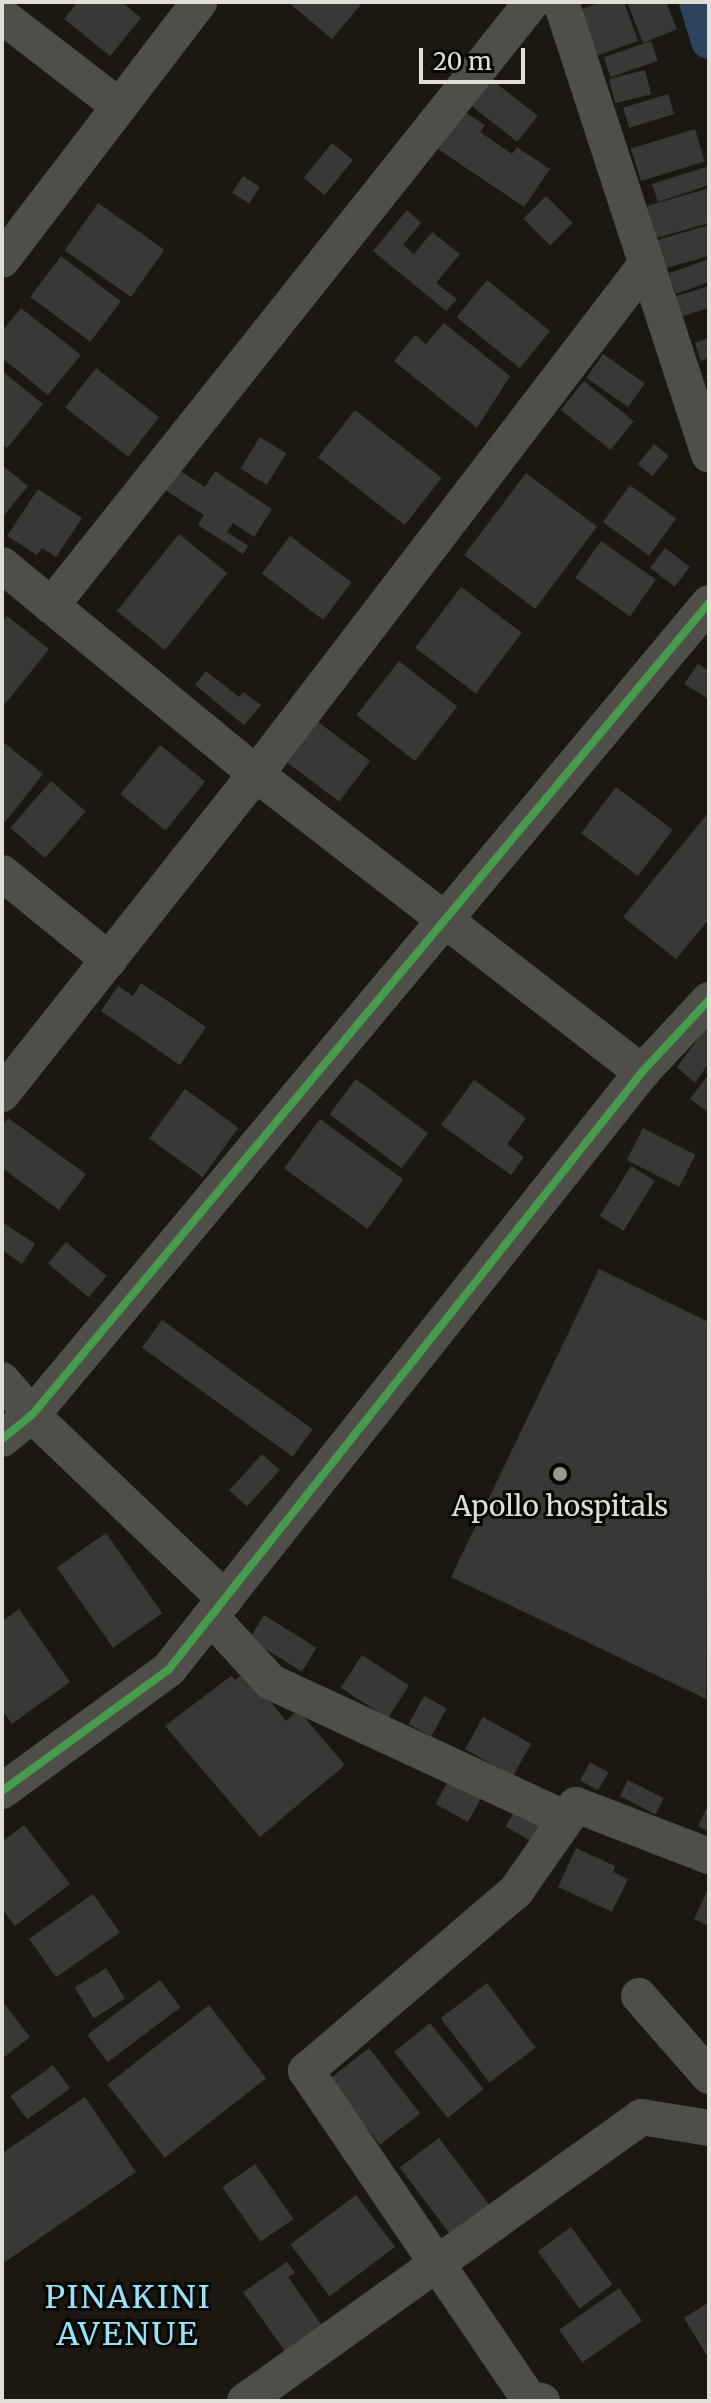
<!DOCTYPE html>
<html>
<head>
<meta charset="utf-8">
<style>
	body { margin:0 }
	#map { position:relative; width:711px; height:2403px; overflow:hidden; background:#1a1811; font-family:Merriweather,serif }
	div>[style] { position:absolute }
	.canal>* { height:36px; margin:-18px; padding:0 18px; transform-origin:18px; border-radius:18px; background:#2c435d }
	.building>* { inset:0; background:#3a3837; transform-origin:0 0 }
	.street>* { height:36px; margin:-18px; padding:0 18px; transform-origin:18px; border-radius:18px; background:#504e48 }
	.cycleway>* { height:8px; margin:-4px; padding:0 4px; transform-origin:4px; border-radius:4px; background:#469c4c }
	.dots>* { width:22px; height:22px; translate:-50% -50%; box-sizing:border-box; border:4px solid #070603; border-radius:50% }
	span { translate:-50% -50%; white-space:nowrap; text-align:center; line-height:1.15; -webkit-text-stroke:6px #070603; paint-order:stroke }
	.poi-label { font-size:28px; color:#e0ded5 }
	.quarter-label { font-size:32px; color:#98e3f9; letter-spacing:2px }
	.frame { position:absolute; inset:0; border:4px solid #e0ded5; pointer-events:none }
	.scale { position:absolute; left:419px; top:48px; width:106px; height:36px; box-sizing:border-box; border:4px solid #e0ded5; border-top:0; padding-left:10px; font-size:24px; line-height:28px; white-space:nowrap; color:#e0ded5; -webkit-text-stroke:6px #070603; paint-order:stroke }
</style>
</head>
<body>
<div id="map">
	<div class="canal">
		<i style="left:697px;top:2px;width:41px;rotate:72.9deg"></i>
	</div>
	<div class="building">
		<i style="clip-path:polygon(78px 2px,122px 2px,141px 18px,110px 56px,64px 19px)"></i>
		<i style="clip-path:polygon(288px 2px,363px 2px,332px 39px)"></i>
		<i style="clip-path:polygon(601px 2px,624px 2px,638px 41px,596px 56px,579px 10px)"></i>
		<i style="clip-path:polygon(627px 2px,666px 2px,677px 29px,643px 43px)"></i>
		<i style="left:651px;top:41px;width:21px;height:50px;rotate:71deg"></i>
		<i style="left:645px;top:70px;width:25px;height:37px;rotate:76deg"></i>
		<i style="left:492px;top:80px;width:58px;height:33px;rotate:38deg"></i>
		<i style="left:668px;top:94px;width:21px;height:47px;rotate:73deg"></i>
		<i style="clip-path:polygon(463px 111px,485px 125px,480px 132px,512px 154px,517px 147px,550px 169px,524px 207px,438px 149px)"></i>
		<i style="left:695px;top:129px;width:34px;height:67px;rotate:73deg"></i>
		<i style="left:332px;top:143px;width:27px;height:45px;rotate:39deg"></i>
		<i style="clip-path:polygon(709px 166px,709px 185px,658px 202px,652px 184px)"></i>
		<i style="left:243px;top:176px;width:20px;height:20px;rotate:33deg"></i>
		<i style="clip-path:polygon(709px 188px,709px 223px,656px 238px,647px 206px)"></i>
		<i style="left:546px;top:196px;width:38px;height:32px;rotate:45deg"></i>
		<i style="left:98px;top:203px;width:81px;height:58px;rotate:35deg"></i>
		<i style="clip-path:polygon(407px 210px,421px 223px,403px 245px,414px 254px,432px 232px,460px 254px,436px 283px,457px 299px,446px 311px,373px 251px)"></i>
		<i style="clip-path:polygon(709px 225px,709px 256px,666px 268px,657px 240px)"></i>
		<i style="left:61px;top:256px;width:75px;height:51px;rotate:37deg"></i>
		<i style="clip-path:polygon(709px 259px,709px 282px,676px 294px,669px 273px)"></i>
		<i style="left:487px;top:280px;width:81px;height:48px;rotate:39deg"></i>
		<i style="clip-path:polygon(709px 286px,709px 308px,679px 317px,673px 297px)"></i>
		<i style="clip-path:polygon(21px 308px,81px 355px,48px 395px,2px 358px,2px 331px)"></i>
		<i style="clip-path:polygon(444px 323px,510px 376px,477px 428px,394px 361px,415px 335px,426px 344px)"></i>
		<i style="clip-path:polygon(709px 338px,709px 358px,701px 361px,695px 343px)"></i>
		<i style="left:603px;top:354px;width:51px;height:29px;rotate:35deg"></i>
		<i style="left:96px;top:368px;width:80px;height:50px;rotate:38deg"></i>
		<i style="clip-path:polygon(2px 371px,43px 404px,7px 448px,2px 444px)"></i>
		<i style="left:584px;top:381px;width:64px;height:37px;rotate:39deg"></i>
		<i style="left:355px;top:410px;width:110px;height:60px;rotate:38deg"></i>
		<i style="left:260px;top:437px;width:31px;height:37px;rotate:32deg"></i>
		<i style="left:654px;top:444px;width:19px;height:26px;rotate:39deg"></i>
		<i style="clip-path:polygon(2px 465px,28px 486px,2px 518px)"></i>
		<i style="clip-path:polygon(176px 468px,205px 487px,215px 471px,272px 509px,254px 537px,233px 523px,227px 532px,248px 546px,243px 554px,198px 525px,204px 515px,162px 488px)"></i>
		<i style="left:526px;top:473px;width:89px;height:103px;rotate:37deg"></i>
		<i style="left:630px;top:485px;width:57px;height:46px;rotate:36deg"></i>
		<i style="clip-path:polygon(38px 489px,82px 518px,56px 557px,42px 548px,37px 555px,7px 536px)"></i>
		<i style="left:179px;top:534px;width:62px;height:99px;rotate:39deg"></i>
		<i style="left:290px;top:536px;width:77px;height:47px;rotate:37deg"></i>
		<i style="left:601px;top:541px;width:67px;height:45px;rotate:35deg"></i>
		<i style="left:665px;top:548px;width:31px;height:25px;rotate:37deg"></i>
		<i style="left:461px;top:587px;width:76px;height:76px;rotate:37deg"></i>
		<i style="clip-path:polygon(7px 616px,49px 649px,2px 708px,2px 622px)"></i>
		<i style="left:399px;top:661px;width:74px;height:69px;rotate:38deg"></i>
		<i style="clip-path:polygon(698px 664px,709px 671px,709px 699px,684px 684px)"></i>
		<i style="clip-path:polygon(206px 671px,239px 697px,243px 692px,261px 705px,244px 725px,195px 685px)"></i>
		<i style="left:318px;top:722px;width:65px;height:51px;rotate:37deg"></i>
		<i style="clip-path:polygon(2px 741px,43px 774px,2px 826px)"></i>
		<i style="left:160px;top:745px;width:58px;height:63px;rotate:39deg"></i>
		<i style="left:51px;top:781px;width:46px;height:62px;rotate:41deg"></i>
		<i style="left:616px;top:787px;width:71px;height:58px;rotate:37deg"></i>
		<i style="clip-path:polygon(709px 812px,709px 919px,676px 959px,623px 917px)"></i>
		<i style="clip-path:polygon(141px 983px,206px 1027px,180px 1065px,101px 1011px,118px 986px,133px 996px)"></i>
		<i style="clip-path:polygon(709px 1024px,709px 1063px,695px 1083px,677px 1067px)"></i>
		<i style="clip-path:polygon(709px 1074px,709px 1113px,690px 1099px)"></i>
		<i style="left:356px;top:1079px;width:90px;height:44px;rotate:37deg"></i>
		<i style="clip-path:polygon(474px 1080px,526px 1118px,507px 1144px,524px 1157px,511px 1175px,441px 1125px)"></i>
		<i style="left:185px;top:1089px;width:66px;height:61px;rotate:36deg"></i>
		<i style="clip-path:polygon(8px 1118px,86px 1174px,59px 1210px,2px 1168px,2px 1126px)"></i>
		<i style="left:320px;top:1119px;width:103px;height:61px;rotate:36deg"></i>
		<i style="left:643px;top:1128px;width:59px;height:36px;rotate:27deg"></i>
		<i style="left:631px;top:1166px;width:28px;height:59px;rotate:32deg"></i>
		<i style="clip-path:polygon(2px 1222px,35px 1244px,22px 1264px,2px 1250px)"></i>
		<i style="left:66px;top:1242px;width:53px;height:28px;rotate:40deg"></i>
		<i style="clip-path:polygon(599px 1269px,709px 1322px,706px 1699px,451px 1577px)"></i>
		<i style="left:162px;top:1320px;width:186px;height:34px;rotate:36deg"></i>
		<i style="left:262px;top:1454px;width:24px;height:49px;rotate:42deg"></i>
		<i style="left:106px;top:1533px;width:98px;height:60px;rotate:55deg"></i>
		<i style="clip-path:polygon(19px 1609px,70px 1682px,12px 1724px,2px 1710px,2px 1621px)"></i>
		<i style="left:264px;top:1615px;width:62px;height:28px;rotate:32deg"></i>
		<i style="left:362px;top:1655px;width:56px;height:39px;rotate:33deg"></i>
		<i style="clip-path:polygon(246px 1671px,286px 1721px,298px 1710px,345px 1765px,260px 1837px,165px 1726px,231px 1676px,235px 1680px)"></i>
		<i style="left:424px;top:1696px;width:26px;height:32px;rotate:29deg"></i>
		<i style="left:483px;top:1717px;width:55px;height:37px;rotate:29deg"></i>
		<i style="left:590px;top:1762px;width:21px;height:21px;rotate:29deg"></i>
		<i style="left:451px;top:1776px;width:37px;height:32px;rotate:29deg"></i>
		<i style="left:628px;top:1780px;width:40px;height:18px;rotate:27deg"></i>
		<i style="clip-path:polygon(709px 1803px,709px 1832px,698px 1826px)"></i>
		<i style="left:515px;top:1810px;width:34px;height:19px;rotate:30deg"></i>
		<i style="clip-path:polygon(24px 1825px,70px 1884px,15px 1926px,2px 1909px,2px 1842px)"></i>
		<i style="clip-path:polygon(576px 1848px,615px 1866px,613px 1872px,628px 1879px,612px 1912px,558px 1887px)"></i>
		<i style="clip-path:polygon(709px 1887px,709px 1926px,694px 1919px)"></i>
		<i style="left:93px;top:1894px;width:47px;height:78px;rotate:55deg"></i>
		<i style="left:106px;top:1968px;width:36px;height:37px;rotate:58deg"></i>
		<i style="left:160px;top:1980px;width:34px;height:91px;rotate:53deg"></i>
		<i style="left:487px;top:1983px;width:81px;height:58px;rotate:53deg"></i>
		<i style="clip-path:polygon(2px 2001px,30px 2037px,2px 2059px)"></i>
		<i style="left:209px;top:2005px;width:93px;height:129px;rotate:52deg"></i>
		<i style="left:430px;top:2023px;width:85px;height:46px;rotate:51deg"></i>
		<i style="left:369px;top:2048px;width:83px;height:51px;rotate:52deg"></i>
		<i style="left:53px;top:2065px;width:29px;height:53px;rotate:54deg"></i>
		<i style="clip-path:polygon(85px 2097px,136px 2172px,2px 2264px,2px 2153px)"></i>
		<i style="left:439px;top:2138px;width:96px;height:49px;rotate:53deg"></i>
		<i style="left:255px;top:2164px;width:67px;height:40px;rotate:55deg"></i>
		<i style="left:356px;top:2195px;width:65px;height:82px;rotate:53deg"></i>
		<i style="left:571px;top:2227px;width:71px;height:41px;rotate:54deg"></i>
		<i style="clip-path:polygon(287px 2262px,295px 2273px,288px 2277px,323px 2327px,286px 2353px,243px 2292px)"></i>
		<i style="left:619px;top:2288px;width:40px;height:73px;rotate:55deg"></i>
		<i style="clip-path:polygon(709px 2302px,709px 2359px,684px 2318px)"></i>
	</div>
	<div class="street">
		<i style="left:561px;top:2px;width:476px;rotate:71.9deg"></i>
		<i style="left:2px;top:16px;width:148px;rotate:37.6deg"></i>
		<i style="left:2px;top:260px;width:325px;rotate:-52.6deg"></i>
		<i style="left:2px;top:565px;width:329px;rotate:39.4deg"></i>
		<i style="left:256px;top:774px;width:488px;rotate:37.7deg"></i>
		<i style="left:51px;top:606px;width:772px;rotate:-51.47deg"></i>
		<i style="left:2px;top:873px;width:138px;rotate:39.1deg"></i>
		<i style="left:2px;top:1094px;width:409px;rotate:-51.6deg"></i>
		<i style="left:256px;top:774px;width:643px;rotate:-52.58deg"></i>
		<i style="left:2px;top:1380px;width:46px;rotate:49.4deg"></i>
		<i style="left:32px;top:1415px;width:267px;rotate:43.6deg"></i>
		<i style="left:2px;top:1439px;width:38px;rotate:-39deg"></i>
		<i style="left:32px;top:1415px;width:1057px;rotate:-50.18deg"></i>
		<i style="left:211px;top:1617px;width:88px;rotate:47.3deg"></i>
		<i style="left:271px;top:1682px;width:325px;rotate:24.9deg"></i>
		<i style="left:2px;top:1791px;width:207px;rotate:-36.1deg"></i>
		<i style="left:169px;top:1669px;width:762px;rotate:-51.61deg"></i>
		<i style="left:642px;top:1072px;width:98px;rotate:-47.1deg"></i>
		<i style="left:639px;top:1996px;width:106px;rotate:48.8deg"></i>
		<i style="left:245px;top:2401px;width:487px;rotate:-35.6deg"></i>
		<i style="left:641px;top:2117px;width:69px;rotate:9.2deg"></i>
		<i style="left:542px;top:2401px;width:13px;rotate:-171deg"></i>
		<i style="left:529px;top:2399px;width:397px;rotate:-124.2deg"></i>
		<i style="left:306px;top:2071px;width:277px;rotate:-40.6deg"></i>
		<i style="left:516px;top:1891px;width:105px;rotate:-55.1deg"></i>
		<i style="left:576px;top:1805px;width:142px;rotate:21deg"></i>
	</div>
	<div class="cycleway">
		<i style="left:2px;top:1439px;width:38px;rotate:-39deg"></i>
		<i style="left:32px;top:1415px;width:1057px;rotate:-50.18deg"></i>
		<i style="left:2px;top:1791px;width:207px;rotate:-36.1deg"></i>
		<i style="left:169px;top:1669px;width:762px;rotate:-51.61deg"></i>
		<i style="left:642px;top:1072px;width:98px;rotate:-47.1deg"></i>
	</div>
	<div class="dots">
		<i style="left:560px;top:1474px;background:#9b9990"></i>
	</div>
	<div class="poi-label">
		<span style="left:560px;top:1506px">Apollo hospitals</span>
	</div>
	<div class="quarter-label">
		<span style="left:128px;top:2316px">PINAKINI<br>AVENUE</span>
	</div>
	<div class="frame"></div>
	<div class="scale">20 m</div>
</div>
</body>
</html>
